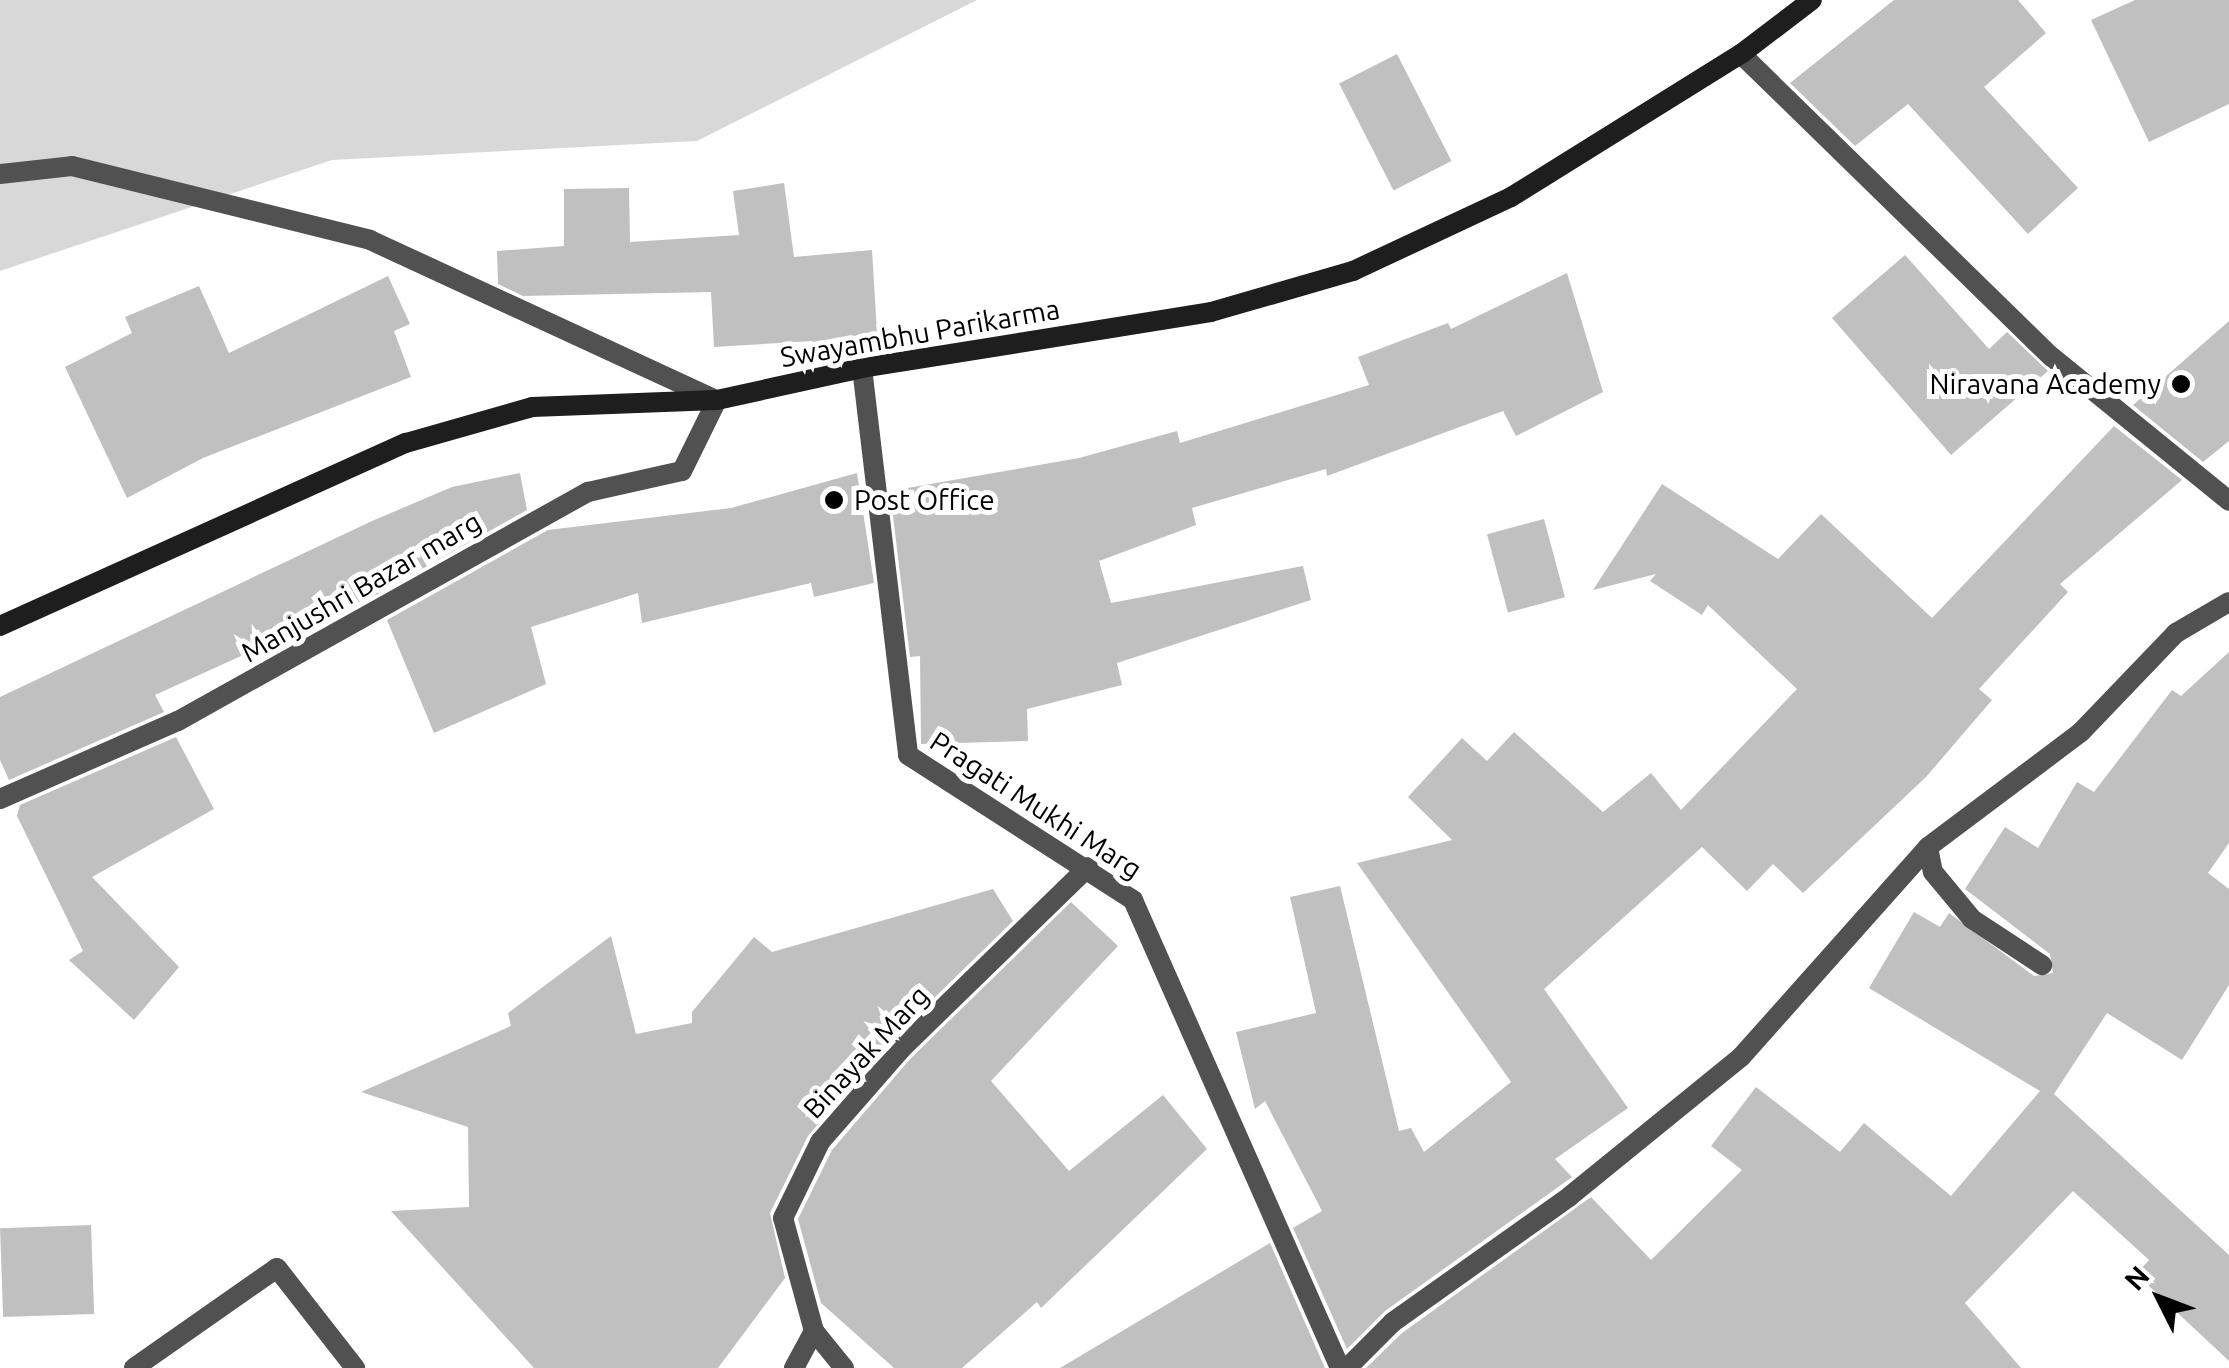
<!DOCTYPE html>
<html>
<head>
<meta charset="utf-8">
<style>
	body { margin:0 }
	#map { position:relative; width:2229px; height:1368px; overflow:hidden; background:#fff; font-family:Ubuntu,sans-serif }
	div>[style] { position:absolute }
	.green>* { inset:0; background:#d8d8d8 }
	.building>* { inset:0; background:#c0c0c0; transform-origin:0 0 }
	.service>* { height:20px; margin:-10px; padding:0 10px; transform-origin:10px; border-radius:10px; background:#515151 }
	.minor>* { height:20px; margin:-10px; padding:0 10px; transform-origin:10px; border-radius:10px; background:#515151 }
	.secondary>* { height:20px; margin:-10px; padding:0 10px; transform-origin:10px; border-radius:10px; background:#1e1e1e }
	.dots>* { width:28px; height:28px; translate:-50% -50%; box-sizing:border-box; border:5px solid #fff; border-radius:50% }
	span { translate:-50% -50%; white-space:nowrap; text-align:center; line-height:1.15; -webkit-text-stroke:10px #fff; paint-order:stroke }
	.street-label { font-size:28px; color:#000 }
	.poi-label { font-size:28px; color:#000 }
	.right { translate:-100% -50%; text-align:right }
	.left { translate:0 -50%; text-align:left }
	.north { position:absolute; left:2109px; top:1248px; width:100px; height:100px; -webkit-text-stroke:8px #fff; paint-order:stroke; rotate:312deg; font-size:28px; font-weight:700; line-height:40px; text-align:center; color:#000 }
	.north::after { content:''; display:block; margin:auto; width:35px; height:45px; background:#000; clip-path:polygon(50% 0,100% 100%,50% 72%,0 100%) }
</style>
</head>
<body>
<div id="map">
	<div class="green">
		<i style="clip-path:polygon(0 0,977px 0,697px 141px,332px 160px,0 271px)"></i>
	</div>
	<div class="building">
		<i style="clip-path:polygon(1894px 0,2018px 0,2046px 33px,1984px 87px,2078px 188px,2028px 234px,1908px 104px,1855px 146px,1790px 83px)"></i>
		<i style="clip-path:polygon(2135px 0,2229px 0,2229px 104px,2149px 142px,2091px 20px)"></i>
		<i style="left:1397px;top:54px;width:120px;height:65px;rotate:63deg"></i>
		<i style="clip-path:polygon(784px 183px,794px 257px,872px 250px,878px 349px,814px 356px,813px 341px,714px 347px,711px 292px,523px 296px,498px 284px,497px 251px,564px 246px,564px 189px,629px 188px,630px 242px,739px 235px,733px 191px)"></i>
		<i style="clip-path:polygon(1905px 255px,1989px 349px,2007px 332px,2048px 371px,1951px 455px,1832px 318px)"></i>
		<i style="clip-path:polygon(1567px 273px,1603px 392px,1516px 436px,1503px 411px,1327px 476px,1326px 469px,1192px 508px,1196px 525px,1099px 561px,1111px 603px,1303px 566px,1311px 600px,1117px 663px,1122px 685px,1027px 709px,1028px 741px,921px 744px,920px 656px,910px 657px,890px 491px,1079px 458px,1177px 431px,1180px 443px,1369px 385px,1358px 357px,1448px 323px,1451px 329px)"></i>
		<i style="clip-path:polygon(388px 276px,410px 324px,394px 331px,411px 377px,203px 458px,127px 498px,65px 367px,132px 333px,125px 317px,199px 286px,229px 353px)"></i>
		<i style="clip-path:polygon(2229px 321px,2229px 441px,2203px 462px,2133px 405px)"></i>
		<i style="clip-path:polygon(2114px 426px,2182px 480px,2060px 584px,2068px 592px,1979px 689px,1992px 700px,1926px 777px,1803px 893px,1773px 864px,1747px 891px,1702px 847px,1544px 989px,1628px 1108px,1555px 1159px,1572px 1177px,1385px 1311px,1347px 1349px,1293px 1228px,1322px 1211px,1265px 1101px,1255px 1109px,1236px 1032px,1316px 1013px,1290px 897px,1340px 886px,1399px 1131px,1411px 1128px,1424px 1152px,1511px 1082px,1357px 863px,1452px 840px,1408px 797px,1462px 738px,1487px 761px,1514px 732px,1603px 812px,1651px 773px,1681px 810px,1797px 689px,1708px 605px,1702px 615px,1650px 581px,1656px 574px,1593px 590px,1662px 484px,1778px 559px,1821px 514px,1932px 618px)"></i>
		<i style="clip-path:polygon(520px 473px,527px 510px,376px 595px,155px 695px,164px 712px,9px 780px,0 760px,0 697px,372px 521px,452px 487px)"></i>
		<i style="clip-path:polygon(857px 473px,874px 583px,814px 597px,811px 583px,642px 623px,638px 593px,531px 627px,546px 684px,434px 733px,387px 620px,548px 530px,731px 508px)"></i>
		<i style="left:1544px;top:519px;width:81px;height:59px;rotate:75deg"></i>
		<i style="clip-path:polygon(2229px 652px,2229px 843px,2208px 873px,2229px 889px,2229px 985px,2182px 1060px,2107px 1013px,2054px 1094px,2229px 1255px,2229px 1361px,2136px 1274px,2149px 1260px,2073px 1191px,1965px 1303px,2021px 1368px,1366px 1368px,1402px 1333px,1591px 1197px,1651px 1260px,1742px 1170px,1711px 1146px,1756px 1087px,1840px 1152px,1864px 1123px,1951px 1196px,2040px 1091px,1869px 988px,1914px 912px,1940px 927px,1949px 913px,2034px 976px,2053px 973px,2050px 954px,1965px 889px,2005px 827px,2038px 848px,2077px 782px,2094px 792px,2172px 690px,2181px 696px)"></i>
		<i style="clip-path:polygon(176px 737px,214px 809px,92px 877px,179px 967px,134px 1020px,69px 960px,83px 951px,17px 816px,20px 805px)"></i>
		<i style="clip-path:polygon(993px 889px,1013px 921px,891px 1040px,808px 1136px,770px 1213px,785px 1278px,718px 1368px,534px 1368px,391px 1211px,469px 1207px,468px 1127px,361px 1092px,511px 1026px,508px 1013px,611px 936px,636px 1034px,692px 1023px,692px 1012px,754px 937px,772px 952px)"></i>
		<i style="clip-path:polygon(1071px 902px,1118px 946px,991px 1081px,1069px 1171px,1163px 1095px,1207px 1149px,1041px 1308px,1037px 1302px,962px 1368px,894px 1368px,821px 1303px,798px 1219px,832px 1150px,911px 1058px)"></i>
		<i style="left:91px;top:1225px;width:89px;height:91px;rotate:88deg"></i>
		<i style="clip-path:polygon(1270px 1243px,1325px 1368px,1060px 1368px)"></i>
	</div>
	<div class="service">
		<i style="left:0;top:174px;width:72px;rotate:-6.3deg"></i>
		<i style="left:72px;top:166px;width:307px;rotate:13.9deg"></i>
		<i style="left:370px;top:240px;width:382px;rotate:24.8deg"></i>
		<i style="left:1928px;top:847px;width:25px;rotate:79deg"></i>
		<i style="left:1933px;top:872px;width:61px;rotate:50.3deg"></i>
		<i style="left:1972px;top:919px;width:84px;rotate:33.3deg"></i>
		<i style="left:134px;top:1368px;width:174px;rotate:-35deg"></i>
		<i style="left:277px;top:1268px;width:127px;rotate:52deg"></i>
	</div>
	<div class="minor">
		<i style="left:1741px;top:54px;width:434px;rotate:44.3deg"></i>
		<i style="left:2052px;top:357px;width:228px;rotate:39.1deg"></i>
		<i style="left:862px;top:368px;width:390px;rotate:83.2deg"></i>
		<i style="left:908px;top:755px;width:268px;rotate:32.8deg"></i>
		<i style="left:1133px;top:900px;width:512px;rotate:66.14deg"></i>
		<i style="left:0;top:799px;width:194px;rotate:-23.7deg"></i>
		<i style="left:178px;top:721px;width:470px;rotate:-29.2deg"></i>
		<i style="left:588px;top:492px;width:96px;rotate:-12.6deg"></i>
		<i style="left:682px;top:471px;width:79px;rotate:-63.8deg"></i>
		<i style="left:794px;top:1368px;width:42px;rotate:-61.6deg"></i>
		<i style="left:844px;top:1368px;width:48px;rotate:-129deg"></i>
		<i style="left:814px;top:1331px;width:117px;rotate:-105.3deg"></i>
		<i style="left:783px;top:1218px;width:85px;rotate:-64deg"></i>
		<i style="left:820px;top:1142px;width:123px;rotate:-48.9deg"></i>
		<i style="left:901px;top:1049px;width:261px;rotate:-44.2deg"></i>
		<i style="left:1347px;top:1368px;width:65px;rotate:-45deg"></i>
		<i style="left:1393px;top:1322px;width:217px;rotate:-35.4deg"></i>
		<i style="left:1570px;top:1196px;width:220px;rotate:-39.1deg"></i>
		<i style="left:1741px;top:1057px;width:281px;rotate:-48.3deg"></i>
		<i style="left:1928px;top:847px;width:191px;rotate:-36.9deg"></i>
		<i style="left:2081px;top:732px;width:137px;rotate:-46.2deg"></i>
		<i style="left:2176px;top:633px;width:61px;rotate:-30.3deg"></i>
	</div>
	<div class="secondary">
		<i style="left:0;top:626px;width:445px;rotate:-24.3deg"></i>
		<i style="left:406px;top:443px;width:131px;rotate:-15.9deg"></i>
		<i style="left:532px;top:407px;width:185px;rotate:-2.2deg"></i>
		<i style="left:717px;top:400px;width:148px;rotate:-12.4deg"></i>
		<i style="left:862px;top:368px;width:353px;rotate:-9.1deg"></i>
		<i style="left:1211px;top:312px;width:148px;rotate:-16.1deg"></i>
		<i style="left:1353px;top:271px;width:174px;rotate:-25.1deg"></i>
		<i style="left:1511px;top:197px;width:271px;rotate:-31.9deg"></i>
		<i style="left:1741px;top:54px;width:89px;rotate:-37.3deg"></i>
	</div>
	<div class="dots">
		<i style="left:2181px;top:384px;background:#000"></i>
		<i style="left:834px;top:500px;background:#000"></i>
	</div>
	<div class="street-label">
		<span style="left:920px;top:333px;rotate:-10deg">Swayambhu Parikarma</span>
		<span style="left:361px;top:587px;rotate:-30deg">Manjushri Bazar marg</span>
		<span style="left:1036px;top:805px;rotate:33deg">Pragati Mukhi Marg</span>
		<span style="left:866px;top:1052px;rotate:-47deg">Binayak Marg</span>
	</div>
	<div class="poi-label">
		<span class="right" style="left:2161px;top:384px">Niravana Academy</span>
		<span class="left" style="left:854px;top:500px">Post Office</span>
	</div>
	<div class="north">N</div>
</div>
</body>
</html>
